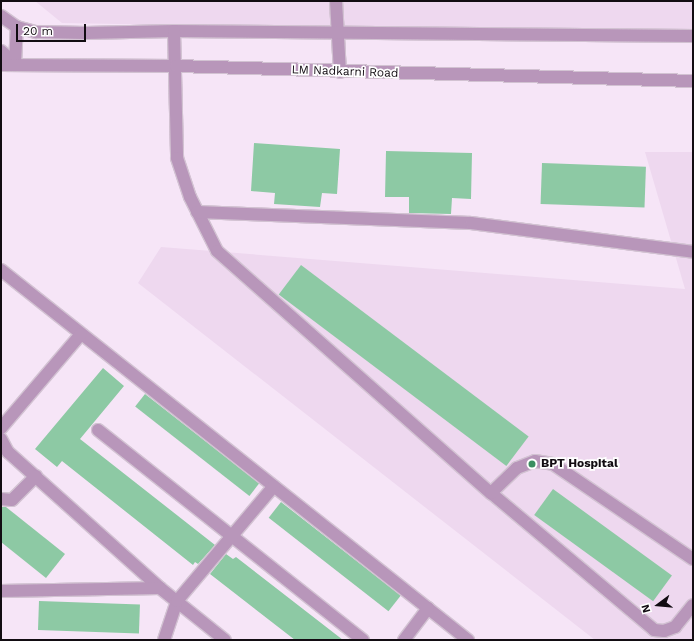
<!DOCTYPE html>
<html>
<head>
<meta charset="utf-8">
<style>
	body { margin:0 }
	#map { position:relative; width:694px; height:641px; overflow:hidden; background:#f6e5f7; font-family:"Work Sans",sans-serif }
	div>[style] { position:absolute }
	.built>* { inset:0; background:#eed8ef }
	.building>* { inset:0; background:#8dc9a4; transform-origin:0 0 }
	.roads { filter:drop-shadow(1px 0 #d2c2d2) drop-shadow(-1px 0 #d2c2d2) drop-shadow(0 1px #d2c2d2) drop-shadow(0 -1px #d2c2d2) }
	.minor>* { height:12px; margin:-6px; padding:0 6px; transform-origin:6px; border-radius:6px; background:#b896ba }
	.dots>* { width:11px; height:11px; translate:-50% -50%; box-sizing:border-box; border:2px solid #fff; border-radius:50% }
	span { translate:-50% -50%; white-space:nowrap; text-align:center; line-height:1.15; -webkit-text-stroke:3.5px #fff; paint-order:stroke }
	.street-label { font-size:12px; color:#120c12 }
	.poi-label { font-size:12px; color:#120c12; font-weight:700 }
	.left { translate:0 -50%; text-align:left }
	.frame { position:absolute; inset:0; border:2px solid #120c12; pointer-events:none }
	.north { position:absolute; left:638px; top:585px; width:40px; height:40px; -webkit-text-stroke:3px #fff; paint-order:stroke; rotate:254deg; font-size:11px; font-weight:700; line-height:16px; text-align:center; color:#120c12 }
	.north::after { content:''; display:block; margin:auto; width:14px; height:18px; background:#120c12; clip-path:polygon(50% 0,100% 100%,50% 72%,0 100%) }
	.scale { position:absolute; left:16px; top:24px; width:70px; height:18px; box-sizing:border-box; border:2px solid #120c12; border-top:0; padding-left:5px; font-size:12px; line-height:14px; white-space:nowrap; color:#120c12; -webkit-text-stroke:3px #fff; paint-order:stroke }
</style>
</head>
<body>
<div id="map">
	<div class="built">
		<i style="clip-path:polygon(35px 1px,693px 1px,693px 34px,62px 23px)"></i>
		<i style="clip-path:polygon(645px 152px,693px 152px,693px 640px,595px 640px,138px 283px,161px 247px,685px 289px)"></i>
	</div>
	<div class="building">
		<i style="clip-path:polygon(254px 143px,340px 149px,337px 194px,322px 193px,320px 207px,274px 204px,275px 193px,251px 191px)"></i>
		<i style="clip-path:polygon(386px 151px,472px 153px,471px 199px,452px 198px,451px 214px,409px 213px,409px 197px,385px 197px)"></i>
		<i style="left:542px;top:163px;width:104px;height:41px;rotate:2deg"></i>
		<i style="left:301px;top:265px;width:285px;height:37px;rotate:37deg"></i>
		<i style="clip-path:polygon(103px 368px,124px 386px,80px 439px,215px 545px,198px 564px,195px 562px,193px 565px,62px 461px,57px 467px,35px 449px)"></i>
		<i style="left:145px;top:394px;width:145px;height:16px;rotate:38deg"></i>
		<i style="left:553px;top:489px;width:147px;height:32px;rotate:36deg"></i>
		<i style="left:281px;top:502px;width:152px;height:20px;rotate:38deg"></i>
		<i style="clip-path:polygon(1px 507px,6px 507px,65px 554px,46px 578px,1px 542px)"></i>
		<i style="clip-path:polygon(226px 554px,233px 559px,236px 557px,343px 640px,295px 640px,210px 574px)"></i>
		<i style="left:39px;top:601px;width:101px;height:29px;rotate:2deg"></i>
	</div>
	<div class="roads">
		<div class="minor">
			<i style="left:336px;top:1px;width:71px;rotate:86.8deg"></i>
			<i style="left:1px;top:16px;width:19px;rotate:35deg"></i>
			<i style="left:17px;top:27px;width:20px;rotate:15deg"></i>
			<i style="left:36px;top:32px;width:50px;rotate:1.1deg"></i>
			<i style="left:86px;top:33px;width:88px;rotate:-1.3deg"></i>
			<i style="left:174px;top:31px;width:519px;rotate:0.55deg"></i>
			<i style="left:174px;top:31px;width:127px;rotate:88.6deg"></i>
			<i style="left:177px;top:158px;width:41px;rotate:71.6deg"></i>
			<i style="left:190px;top:197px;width:60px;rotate:63.4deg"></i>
			<i style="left:217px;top:251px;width:366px;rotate:41.5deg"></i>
			<i style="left:491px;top:493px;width:213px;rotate:40deg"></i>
			<i style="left:654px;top:630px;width:10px;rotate:6deg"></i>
			<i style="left:664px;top:631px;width:12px;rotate:-20deg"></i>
			<i style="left:675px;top:627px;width:28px;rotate:-51deg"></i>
			<i style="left:1px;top:51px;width:18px;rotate:41deg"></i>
			<i style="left:15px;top:63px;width:36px;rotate:-87deg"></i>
			<i style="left:1px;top:65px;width:175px;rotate:0.3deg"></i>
			<i style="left:176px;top:66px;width:517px;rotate:1.66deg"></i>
			<i style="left:197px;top:212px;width:274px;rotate:2.3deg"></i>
			<i style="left:471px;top:223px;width:224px;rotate:7.4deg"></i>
			<i style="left:1px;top:270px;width:596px;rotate:38.39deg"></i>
			<i style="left:1px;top:428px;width:123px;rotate:-49.6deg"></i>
			<i style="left:98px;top:430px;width:338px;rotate:38.4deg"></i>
			<i style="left:1px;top:439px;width:15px;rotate:62deg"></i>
			<i style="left:8px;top:452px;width:204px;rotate:41.8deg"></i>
			<i style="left:160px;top:588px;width:83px;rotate:38.7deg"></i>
			<i style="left:491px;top:493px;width:36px;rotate:-44deg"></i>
			<i style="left:517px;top:468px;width:19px;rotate:-21deg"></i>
			<i style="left:535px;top:461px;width:18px;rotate:9deg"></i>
			<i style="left:553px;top:464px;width:169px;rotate:34.2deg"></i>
			<i style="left:1px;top:499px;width:11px;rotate:5deg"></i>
			<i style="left:12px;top:500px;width:34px;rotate:-45deg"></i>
			<i style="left:1px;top:591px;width:159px;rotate:-1.1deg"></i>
			<i style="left:164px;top:640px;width:41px;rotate:-71.6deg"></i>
			<i style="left:177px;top:601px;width:150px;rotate:-49.9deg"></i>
			<i style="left:404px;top:640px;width:40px;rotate:-53deg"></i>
		</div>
	</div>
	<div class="dots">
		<i style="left:532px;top:464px;background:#3b8e61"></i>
	</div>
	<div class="street-label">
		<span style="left:345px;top:72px;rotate:2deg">LM Nadkarni Road</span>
	</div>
	<div class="poi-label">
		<span class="left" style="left:541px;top:464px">BPT Hospital</span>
	</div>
	<div class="frame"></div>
	<div class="north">N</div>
	<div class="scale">20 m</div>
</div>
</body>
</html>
